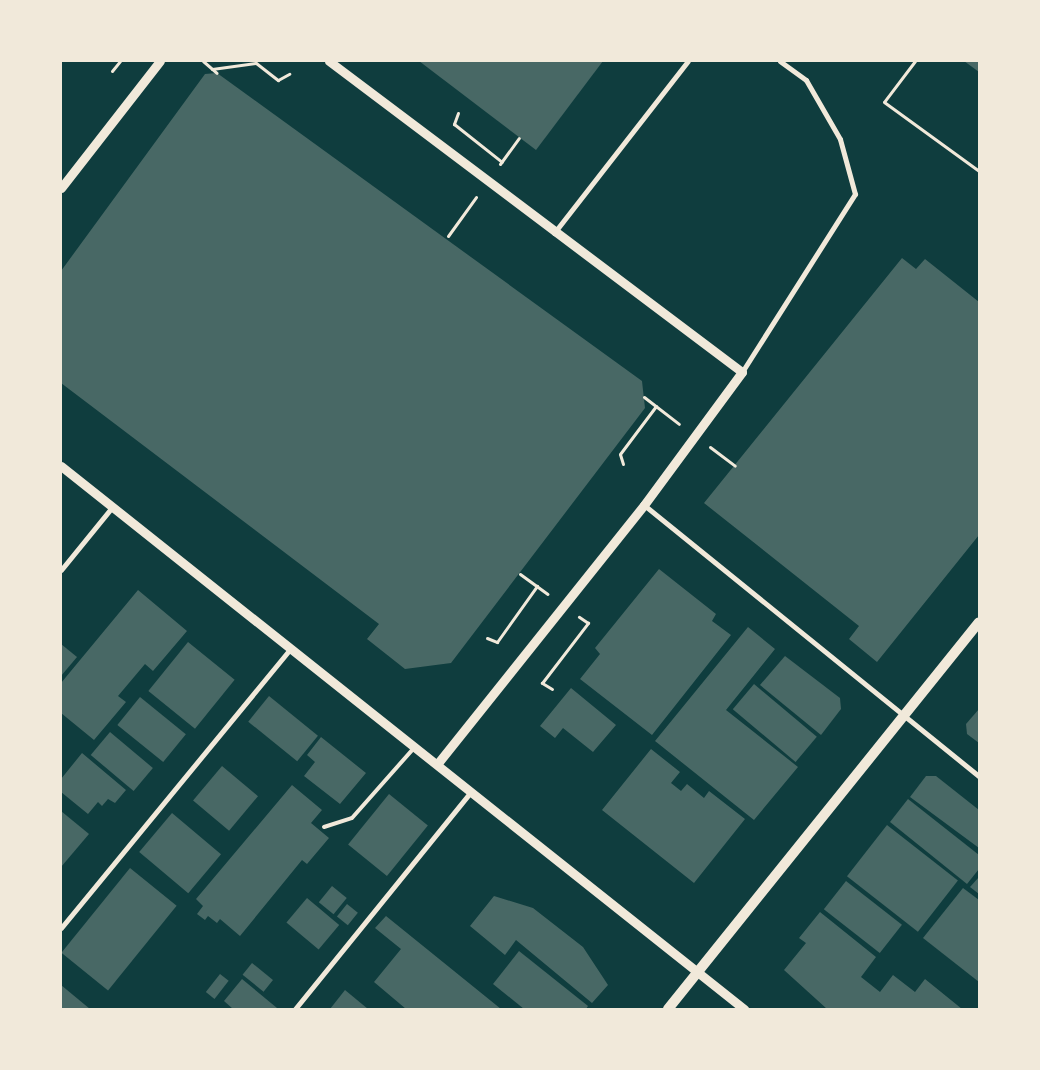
<!DOCTYPE html>
<html>
<head>
<meta charset="utf-8">
<style>
	body { margin:0 }
	#map { position:relative; width:1040px; height:1070px; overflow:hidden; background:#0f3d3e; font-family:Commissioner,sans-serif }
	div>[style] { position:absolute }
	.building>* { inset:0; background:#486865; transform-origin:0 0 }
	.path>* { height:3px; margin:-1.5px; padding:0 1.5px; transform-origin:1.5px; border-radius:1.5px; background:#f1e9da }
	.service>* { height:4px; margin:-2px; padding:0 2px; transform-origin:2px; border-radius:2px; background:#f1e9da }
	.minor>* { height:5px; margin:-2.5px; padding:0 2.5px; transform-origin:2.5px; border-radius:2.5px; background:#f1e9da }
	.tertiary>* { height:9px; margin:-4.5px; padding:0 4.5px; transform-origin:4.5px; border-radius:4.5px; background:#f1e9da }
	.secondary>* { height:10px; margin:-5px; padding:0 5px; transform-origin:5px; border-radius:5px; background:#f1e9da }
	span { translate:-50% -50%; white-space:nowrap; text-align:center; line-height:1.15; -webkit-text-stroke:4.5px #f1e9da; paint-order:stroke }
	.frame { position:absolute; inset:0; border:62px solid #f1e9da; pointer-events:none }
</style>
</head>
<body>
<div id="map">
	<div class="building">
		<i style="clip-path:polygon(419px 61px,603px 61px,536px 150px)"></i>
		<i style="clip-path:polygon(964px 61px,979px 61px,979px 72px)"></i>
		<i style="clip-path:polygon(217px 73px,642px 381px,645px 408px,451px 663px,405px 669px,367px 639px,379px 624px,61px 383px,61px 271px,205px 74px)"></i>
		<i style="clip-path:polygon(902px 258px,916px 269px,925px 259px,979px 302px,979px 535px,877px 662px,849px 639px,859px 626px,704px 503px)"></i>
		<i style="clip-path:polygon(659px 569px,716px 614px,712px 621px,731px 635px,652px 735px,580px 679px,600px 654px,595px 648px)"></i>
		<i style="clip-path:polygon(138px 590px,187px 631px,153px 671px,145px 664px,118px 696px,126px 702px,94px 740px,61px 713px,61px 683px)"></i>
		<i style="clip-path:polygon(748px 627px,775px 649px,726px 710px,798px 767px,754px 820px,655px 741px)"></i>
		<i style="left:188px;top:642px;width:60px;height:63px;rotate:39deg"></i>
		<i style="clip-path:polygon(61px 644px,77px 657px,61px 676px)"></i>
		<i style="clip-path:polygon(785px 656px,840px 698px,841px 709px,821px 735px,760px 685px)"></i>
		<i style="left:754px;top:684px;width:82px;height:33px;rotate:40deg"></i>
		<i style="clip-path:polygon(571px 688px,616px 725px,593px 752px,563px 728px,555px 738px,540px 726px)"></i>
		<i style="left:269px;top:696px;width:63px;height:33px;rotate:39deg"></i>
		<i style="left:140px;top:697px;width:59px;height:36px;rotate:39deg"></i>
		<i style="clip-path:polygon(979px 709px,979px 743px,967px 734px,966px 724px)"></i>
		<i style="left:110px;top:732px;width:56px;height:30px;rotate:40deg"></i>
		<i style="clip-path:polygon(321px 737px,366px 773px,340px 804px,304px 776px,315px 762px,307px 755px)"></i>
		<i style="clip-path:polygon(651px 749px,680px 772px,671px 783px,681px 791px,687px 784px,704px 798px,709px 791px,745px 819px,694px 883px,602px 810px)"></i>
		<i style="clip-path:polygon(82px 753px,126px 790px,115px 803px,108px 799px,102px 806px,98px 802px,88px 814px,61px 792px,61px 779px)"></i>
		<i style="left:222px;top:766px;width:47px;height:45px;rotate:40deg"></i>
		<i style="clip-path:polygon(926px 776px,936px 776px,979px 810px,979px 848px,910px 797px)"></i>
		<i style="clip-path:polygon(292px 785px,322px 810px,311px 823px,329px 838px,307px 864px,302px 860px,240px 936px,220px 919px,217px 923px,208px 916px,205px 920px,197px 914px,203px 906px,196px 899px)"></i>
		<i style="left:389px;top:794px;width:50px;height:65px;rotate:39deg"></i>
		<i style="clip-path:polygon(908px 799px,979px 855px,979px 869px,967px 884px,890px 822px)"></i>
		<i style="clip-path:polygon(61px 811px,89px 834px,61px 867px)"></i>
		<i style="left:172px;top:813px;width:64px;height:51px;rotate:40deg"></i>
		<i style="left:887px;top:825px;width:90px;height:65px;rotate:38deg"></i>
		<i style="left:130px;top:868px;width:60px;height:109px;rotate:39deg"></i>
		<i style="clip-path:polygon(979px 877px,979px 894px,970px 887px)"></i>
		<i style="left:846px;top:881px;width:71px;height:36px;rotate:38deg"></i>
		<i style="left:332px;top:886px;width:19px;height:21px;rotate:39deg"></i>
		<i style="clip-path:polygon(963px 888px,979px 900px,979px 982px,923px 938px)"></i>
		<i style="clip-path:polygon(494px 896px,533px 908px,583px 947px,608px 985px,592px 1003px,516px 940px,505px 955px,470px 926px)"></i>
		<i style="left:307px;top:898px;width:42px;height:32px;rotate:40deg"></i>
		<i style="left:347px;top:904px;width:14px;height:16px;rotate:39deg"></i>
		<i style="clip-path:polygon(820px 912px,876px 957px,861px 977px,880px 992px,893px 975px,915px 992px,925px 979px,962px 1009px,827px 1009px,784px 970px,806px 943px,799px 938px)"></i>
		<i style="clip-path:polygon(386px 916px,501px 1009px,406px 1009px,374px 982px,401px 949px,375px 928px)"></i>
		<i style="clip-path:polygon(519px 951px,588px 1006px,586px 1009px,524px 1009px,493px 984px)"></i>
		<i style="left:252px;top:963px;width:27px;height:15px;rotate:39deg"></i>
		<i style="left:220px;top:974px;width:11px;height:23px;rotate:38deg"></i>
		<i style="clip-path:polygon(242px 979px,277px 1008px,276px 1009px,233px 1009px,224px 1001px)"></i>
		<i style="clip-path:polygon(61px 985px,90px 1009px,61px 1009px)"></i>
		<i style="clip-path:polygon(345px 990px,368px 1009px,330px 1009px)"></i>
	</div>
	<div class="path">
		<i style="left:203px;top:61px;width:18px;rotate:41deg"></i>
		<i style="left:915px;top:61px;width:51px;rotate:127.1deg"></i>
		<i style="left:884px;top:102px;width:117px;rotate:36deg"></i>
		<i style="left:212px;top:69px;width:44px;rotate:-7.8deg"></i>
		<i style="left:256px;top:63px;width:28px;rotate:38deg"></i>
		<i style="left:278px;top:80px;width:13px;rotate:-29deg"></i>
		<i style="left:112px;top:71px;width:13px;rotate:-51deg"></i>
		<i style="left:458px;top:113px;width:12px;rotate:110deg"></i>
		<i style="left:454px;top:124px;width:61px;rotate:38.4deg"></i>
		<i style="left:500px;top:164px;width:32px;rotate:-54deg"></i>
		<i style="left:448px;top:236px;width:48px;rotate:-54.3deg"></i>
		<i style="left:644px;top:397px;width:44px;rotate:37.6deg"></i>
		<i style="left:710px;top:447px;width:31px;rotate:37deg"></i>
		<i style="left:623px;top:464px;width:10px;rotate:-107deg"></i>
		<i style="left:620px;top:454px;width:60px;rotate:-53.1deg"></i>
		<i style="left:520px;top:574px;width:34px;rotate:36deg"></i>
		<i style="left:487px;top:638px;width:11px;rotate:22deg"></i>
		<i style="left:497px;top:642px;width:69px;rotate:-54.5deg"></i>
		<i style="left:552px;top:689px;width:12px;rotate:-149deg"></i>
		<i style="left:542px;top:683px;width:76px;rotate:-52.5deg"></i>
		<i style="left:588px;top:623px;width:11px;rotate:-146deg"></i>
	</div>
	<div class="service">
		<i style="left:324px;top:827px;width:29px;rotate:-18deg"></i>
		<i style="left:352px;top:818px;width:94px;rotate:-48.5deg"></i>
	</div>
	<div class="minor">
		<i style="left:554px;top:233px;width:218px;rotate:-52.1deg"></i>
		<i style="left:742px;top:372px;width:211px;rotate:-57.6deg"></i>
		<i style="left:855px;top:194px;width:57px;rotate:-105.3deg"></i>
		<i style="left:840px;top:139px;width:68px;rotate:-120deg"></i>
		<i style="left:806px;top:80px;width:32px;rotate:-144deg"></i>
		<i style="left:644px;top:505px;width:431px;rotate:39deg"></i>
		<i style="left:61px;top:570px;width:82px;rotate:-50.9deg"></i>
		<i style="left:61px;top:928px;width:362px;rotate:-50.6deg"></i>
		<i style="left:295px;top:1009px;width:279px;rotate:-51deg"></i>
	</div>
	<div class="tertiary">
		<i style="left:329px;top:61px;width:517px;rotate:36.98deg"></i>
		<i style="left:742px;top:372px;width:165px;rotate:126.4deg"></i>
		<i style="left:644px;top:505px;width:330px;rotate:128.6deg"></i>
		<i style="left:61px;top:188px;width:161px;rotate:-52.1deg"></i>
		<i style="left:61px;top:466px;width:873px;rotate:38.49deg"></i>
	</div>
	<div class="secondary">
		<i style="left:668px;top:1009px;width:496px;rotate:-51.2deg"></i>
	</div>
	<div class="frame"></div>
</div>
</body>
</html>
